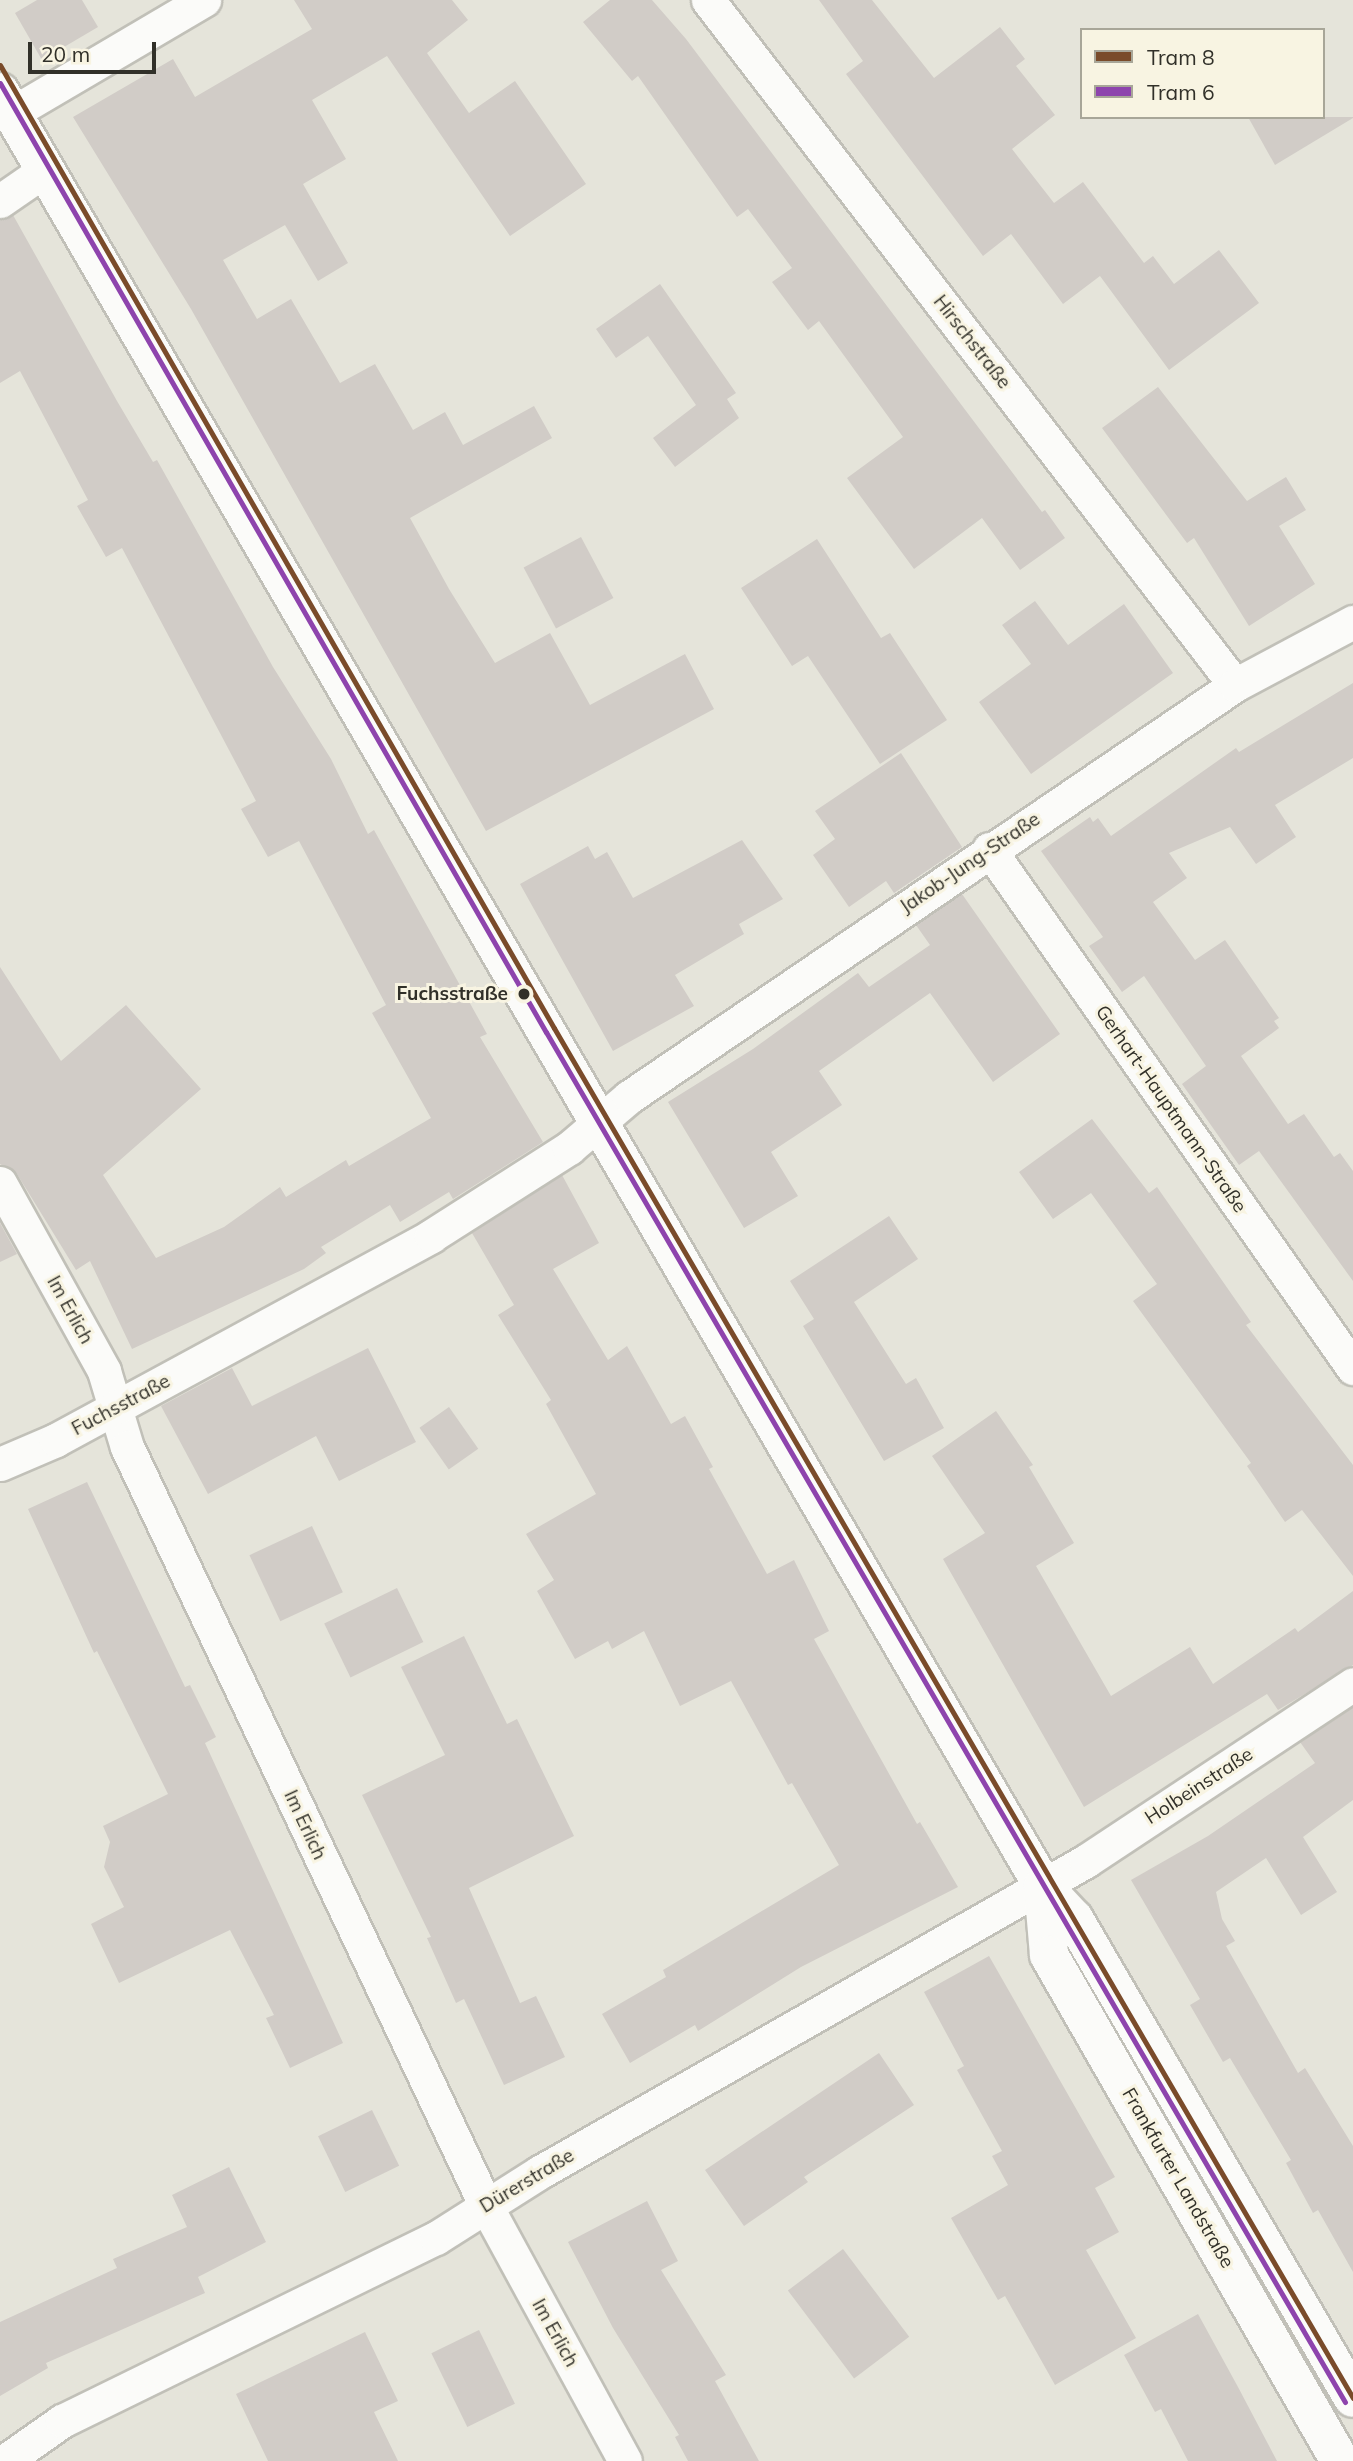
<!DOCTYPE html>
<html>
<head>
<meta charset="utf-8">
<style>
	body { margin:0 }
	#map { position:relative; width:1353px; height:2461px; overflow:hidden; background:#e5e4da; font-family:Mulish,sans-serif }
	div>[style] { position:absolute }
	.building>* { inset:0; background:#d1ccc7; transform-origin:0 0 }
	.roads { filter:drop-shadow(2px 0 #c1c0b8) drop-shadow(-2px 0 #c1c0b8) drop-shadow(0 2px #c1c0b8) drop-shadow(0 -2px #c1c0b8) }
	.minor>* { height:33px; margin:-16.5px; padding:0 16.5px; transform-origin:16.5px; border-radius:16.5px; background:#fbfbf9 }
	.tertiary>* { height:38px; margin:-19px; padding:0 19px; transform-origin:19px; border-radius:19px; background:#fbfbf9 }
	.tram-1>* { height:5px; margin:-2.5px; padding:0 2.5px; transform-origin:2.5px; border-radius:2.5px; background:#7a4b2a }
	.tram-2>* { height:5px; margin:-2.5px; padding:0 2.5px; transform-origin:2.5px; border-radius:2.5px; background:#8e44ad }
	.dots>* { width:19px; height:19px; translate:-50% -50%; box-sizing:border-box; border:4px solid #f8f4e2; border-radius:50% }
	span { translate:-50% -50%; white-space:nowrap; text-align:center; line-height:1.15; -webkit-text-stroke:6px #f8f4e2; paint-order:stroke }
	.street-label { font-size:19px; color:#313029 }
	.stop-label { font-size:19px; color:#313029; font-weight:700 }
	.right { translate:-100% -50%; text-align:right }
	.legend { position:absolute; left:1080px; top:28px; width:245px; height:91px; box-sizing:border-box; background:#f8f4e2; border:2px solid #a8a698; margin:0; padding:9px 12px; list-style:none; font-size:21px; color:#313029 }
	.legend li { display:flex; align-items:center; gap:14px; height:35px }
	.legend b { width:35px; border:2px solid #a8a698 }
	.scale { position:absolute; left:28px; top:42px; width:128px; height:32px; box-sizing:border-box; border:4px solid #313029; border-top:0; padding-left:9px; font-size:21px; line-height:24px; white-space:nowrap; color:#313029; -webkit-text-stroke:5px #f8f4e2; paint-order:stroke }
</style>
</head>
<body>
<div id="map">
	<div class="building">
		<i style="clip-path:polygon(37px 0,82px 0,98px 27px,42px 60px,15px 13px)"></i>
		<i style="clip-path:polygon(294px 0,452px 0,468px 20px,427px 53px,469px 113px,515px 81px,586px 184px,510px 236px,387px 56px,312px 100px,346px 159px,303px 184px,348px 263px,318px 281px,285px 225px,223px 260px,257px 319px,291px 299px,340px 383px,375px 364px,413px 430px,445px 412px,463px 445px,534px 406px,552px 438px,410px 518px,449px 589px,495px 663px,550px 633px,590px 705px,685px 654px,714px 709px,486px 831px,191px 309px,73px 117px,173px 59px,195px 97px,312px 29px)"></i>
		<i style="clip-path:polygon(610px 0,652px 0,686px 39px,1042px 512px,1045px 510px,1065px 538px,1020px 570px,982px 518px,914px 569px,847px 478px,903px 437px,819px 321px,808px 330px,772px 282px,792px 268px,748px 209px,737px 217px,638px 76px,632px 81px,583px 22px)"></i>
		<i style="clip-path:polygon(819px 0,872px 0,934px 78px,1000px 27px,1025px 59px,1016px 66px,1055px 115px,1012px 149px,1054px 203px,1083px 182px,1144px 263px,1153px 256px,1174px 284px,1219px 250px,1259px 303px,1169px 370px,1100px 276px,1063px 304px,1011px 234px,983px 256px,846px 74px,863px 61px)"></i>
		<i style="clip-path:polygon(1248px 117px,1353px 117px,1353px 118px,1275px 165px)"></i>
		<i style="clip-path:polygon(13px 215px,117px 401px,153px 462px,157px 460px,273px 667px,331px 759px,368px 834px,374px 830px,487px 1034px,480px 1037px,543px 1142px,453px 1199px,449px 1192px,400px 1222px,390px 1205px,321px 1247px,326px 1253px,304px 1269px,132px 1349px,90px 1261px,76px 1270px,17px 1174px,0 1164px,0 967px,61px 1061px,126px 1005px,201px 1089px,103px 1175px,156px 1258px,224px 1227px,280px 1187px,286px 1197px,346px 1160px,349px 1166px,431px 1118px,372px 1013px,386px 1005px,299px 841px,268px 857px,241px 809px,256px 801px,122px 548px,106px 557px,77px 506px,88px 500px,20px 371px,0 383px,0 220px)"></i>
		<i style="clip-path:polygon(660px 284px,736px 393px,727px 399px,739px 418px,675px 467px,653px 438px,696px 405px,648px 336px,616px 358px,596px 329px)"></i>
		<i style="clip-path:polygon(1158px 387px,1247px 501px,1286px 477px,1306px 510px,1279px 526px,1315px 584px,1249px 626px,1194px 538px,1187px 543px,1102px 428px)"></i>
		<i style="left:581px;top:537px;width:69px;height:65px;rotate:62deg"></i>
		<i style="clip-path:polygon(817px 539px,881px 638px,890px 633px,947px 720px,880px 764px,808px 656px,792px 666px,741px 588px)"></i>
		<i style="clip-path:polygon(1035px 601px,1068px 645px,1124px 604px,1173px 673px,1031px 774px,979px 702px,1031px 664px,1002px 625px)"></i>
		<i style="clip-path:polygon(1353px 683px,1353px 758px,1275px 805px,1296px 837px,1256px 864px,1230px 827px,1169px 853px,1187px 878px,1153px 902px,1195px 960px,1225px 940px,1279px 1018px,1274px 1021px,1279px 1028px,1241px 1056px,1288px 1124px,1304px 1114px,1334px 1157px,1340px 1153px,1353px 1171px,1353px 1281px,1259px 1151px,1239px 1165px,1182px 1084px,1206px 1066px,1144px 976px,1122px 992px,1089px 946px,1103px 937px,1041px 851px,1090px 817px,1093px 822px,1098px 818px,1111px 836px,1236px 748px,1239px 752px)"></i>
		<i style="clip-path:polygon(901px 753px,962px 847px,894px 893px,886px 881px,849px 907px,813px 855px,835px 839px,815px 811px)"></i>
		<i style="clip-path:polygon(742px 840px,783px 899px,739px 924px,744px 934px,675px 975px,694px 1006px,613px 1051px,520px 884px,588px 846px,595px 859px,607px 852px,633px 898px)"></i>
		<i style="clip-path:polygon(962px 894px,1060px 1034px,993px 1082px,930px 993px,819px 1071px,842px 1105px,771px 1152px,798px 1196px,744px 1228px,668px 1102px,753px 1049px,858px 973px,869px 987px,930px 945px,916px 925px)"></i>
		<i style="clip-path:polygon(1092px 1119px,1149px 1193px,1157px 1187px,1251px 1322px,1246px 1325px,1353px 1465px,1353px 1576px,1302px 1510px,1285px 1522px,1247px 1466px,1251px 1463px,1133px 1301px,1157px 1284px,1091px 1193px,1053px 1219px,1019px 1172px)"></i>
		<i style="clip-path:polygon(562px 1175px,599px 1243px,553px 1269px,608px 1360px,627px 1346px,671px 1424px,685px 1416px,713px 1467px,709px 1469px,767px 1574px,794px 1560px,829px 1631px,814px 1639px,917px 1824px,920px 1822px,958px 1887px,801px 1967px,698px 2031px,695px 2025px,630px 2063px,602px 2014px,666px 1977px,663px 1970px,839px 1865px,792px 1783px,788px 1785px,731px 1681px,680px 1706px,644px 1631px,612px 1649px,608px 1641px,575px 1659px,537px 1591px,554px 1580px,526px 1534px,596px 1494px,546px 1404px,551px 1400px,498px 1315px,514px 1305px,472px 1233px)"></i>
		<i style="clip-path:polygon(889px 1216px,918px 1259px,854px 1302px,906px 1384px,916px 1378px,944px 1428px,884px 1461px,803px 1326px,814px 1319px,790px 1281px)"></i>
		<i style="clip-path:polygon(0 1223px,17px 1254px,0 1262px)"></i>
		<i style="clip-path:polygon(368px 1348px,416px 1442px,339px 1481px,316px 1436px,208px 1494px,161px 1406px,232px 1368px,252px 1406px)"></i>
		<i style="left:449px;top:1407px;width:51px;height:36px;rotate:55deg"></i>
		<i style="clip-path:polygon(996px 1411px,1033px 1465px,1029px 1467px,1074px 1543px,1036px 1566px,1111px 1696px,1190px 1647px,1213px 1684px,1295px 1628px,1298px 1632px,1353px 1591px,1353px 1665px,1278px 1710px,1267px 1694px,1084px 1807px,943px 1559px,985px 1533px,932px 1456px)"></i>
		<i style="clip-path:polygon(87px 1482px,185px 1687px,190px 1685px,216px 1737px,205px 1743px,343px 2043px,290px 2068px,266px 2018px,274px 2015px,230px 1930px,119px 1983px,91px 1924px,124px 1907px,104px 1867px,110px 1842px,103px 1826px,168px 1794px,97px 1651px,94px 1653px,28px 1509px)"></i>
		<i style="left:312px;top:1526px;width:73px;height:69px;rotate:65deg"></i>
		<i style="left:397px;top:1588px;width:60px;height:81px;rotate:64deg"></i>
		<i style="clip-path:polygon(464px 1636px,507px 1724px,517px 1719px,574px 1836px,469px 1888px,520px 2003px,536px 1996px,565px 2057px,504px 2085px,464px 1999px,456px 2003px,427px 1938px,431px 1937px,362px 1795px,445px 1755px,401px 1667px)"></i>
		<i style="clip-path:polygon(1353px 1707px,1353px 1800px,1303px 1837px,1337px 1892px,1301px 1915px,1266px 1858px,1216px 1892px,1222px 1919px,1235px 1941px,1226px 1946px,1298px 2073px,1305px 2068px,1353px 2146px,1353px 2272px,1318px 2210px,1313px 2213px,1286px 2163px,1291px 2160px,1230px 2058px,1223px 2062px,1190px 2005px,1200px 1999px,1131px 1880px,1208px 1836px,1315px 1763px,1300px 1742px)"></i>
		<i style="clip-path:polygon(989px 1956px,1115px 2177px,1095px 2188px,1119px 2232px,1086px 2250px,1136px 2338px,1055px 2385px,1005px 2296px,998px 2300px,951px 2218px,1008px 2185px,992px 2156px,1002px 2151px,957px 2070px,964px 2066px,924px 1992px)"></i>
		<i style="clip-path:polygon(879px 2053px,914px 2105px,804px 2177px,808px 2182px,744px 2226px,705px 2170px)"></i>
		<i style="left:372px;top:2110px;width:62px;height:60px;rotate:64deg"></i>
		<i style="clip-path:polygon(229px 2167px,266px 2242px,198px 2277px,205px 2293px,46px 2363px,48px 2368px,0 2396px,0 2322px,117px 2268px,113px 2259px,187px 2227px,172px 2195px)"></i>
		<i style="clip-path:polygon(647px 2201px,678px 2261px,661px 2270px,726px 2375px,715px 2381px,759px 2461px,688px 2461px,675px 2437px,679px 2435px,613px 2328px,568px 2242px)"></i>
		<i style="left:843px;top:2249px;width:110px;height:69px;rotate:53deg"></i>
		<i style="clip-path:polygon(1198px 2314px,1238px 2387px,1277px 2461px,1188px 2461px,1161px 2409px,1155px 2412px,1124px 2355px)"></i>
		<i style="left:479px;top:2330px;width:82px;height:53px;rotate:64deg"></i>
		<i style="clip-path:polygon(365px 2332px,398px 2401px,374px 2412px,398px 2461px,268px 2461px,236px 2394px)"></i>
	</div>
	<div class="roads">
		<div class="minor">
			<i style="left:708px;top:0;width:864px;rotate:52.43deg"></i>
			<i style="left:12px;top:113px;width:223px;rotate:-30.5deg"></i>
			<i style="left:0;top:201px;width:55px;rotate:-34.6deg"></i>
			<i style="left:989px;top:849px;width:634px;rotate:54.96deg"></i>
			<i style="left:0;top:1183px;width:215px;rotate:61deg"></i>
			<i style="left:104px;top:1371px;width:79px;rotate:73.2deg"></i>
			<i style="left:127px;top:1447px;width:840px;rotate:64.69deg"></i>
			<i style="left:486px;top:2206px;width:290px;rotate:61.4deg"></i>
			<i style="left:0;top:1464px;width:61px;rotate:-23.2deg"></i>
			<i style="left:56px;top:1440px;width:427px;rotate:-28.5deg"></i>
			<i style="left:431px;top:1236px;width:164px;rotate:-32.5deg"></i>
			<i style="left:569px;top:1148px;width:79px;rotate:-40.4deg"></i>
			<i style="left:629px;top:1097px;width:733px;rotate:-34.21deg"></i>
			<i style="left:1235px;top:685px;width:134px;rotate:-28.1deg"></i>
			<i style="left:5px;top:2461px;width:70px;rotate:-35.1deg"></i>
			<i style="left:62px;top:2421px;width:416px;rotate:-26.1deg"></i>
			<i style="left:436px;top:2238px;width:123px;rotate:-32.4deg"></i>
			<i style="left:540px;top:2172px;width:628px;rotate:-29.67deg"></i>
			<i style="left:1086px;top:1861px;width:320px;rotate:-33.5deg"></i>
		</div>
		<div class="tertiary">
			<i style="left:0;top:92px;width:2075px;rotate:59.83deg"></i>
			<i style="left:1043px;top:1886px;width:45px;rotate:46.8deg"></i>
			<i style="left:1074px;top:1919px;width:554px;rotate:59.78deg"></i>
			<i style="left:1043px;top:1886px;width:69px;rotate:85deg"></i>
			<i style="left:1049px;top:1955px;width:584px;rotate:60.1deg"></i>
		</div>
	</div>
	<div class="tram-1">
		<i style="left:0;top:65px;width:1111px;rotate:60.09deg"></i>
		<i style="left:554px;top:1028px;width:1586px;rotate:59.75deg"></i>
	</div>
	<div class="tram-2">
		<i style="left:0;top:83px;width:1095px;rotate:60.09deg"></i>
		<i style="left:546px;top:1032px;width:1586px;rotate:59.75deg"></i>
	</div>
	<div class="dots">
		<i style="left:524px;top:994px;background:#313029"></i>
	</div>
	<div class="street-label">
		<span style="left:972px;top:342px;rotate:52deg">Hirschstraße</span>
		<span style="left:970px;top:863px;rotate:-34deg">Jakob-Jung-Straße</span>
		<span style="left:1171px;top:1109px;rotate:55deg">Gerhart-Hauptmann-Straße</span>
		<span style="left:70px;top:1310px;rotate:61deg">Im Erlich</span>
		<span style="left:121px;top:1405px;rotate:-28deg">Fuchsstraße</span>
		<span style="left:1199px;top:1786px;rotate:-33deg">Holbeinstraße</span>
		<span style="left:305px;top:1825px;rotate:65deg">Im Erlich</span>
		<span style="left:1178px;top:2178px;rotate:60deg">Frankfurter Landstraße</span>
		<span style="left:527px;top:2181px;rotate:-31deg">Dürerstraße</span>
		<span style="left:555px;top:2333px;rotate:61deg">Im Erlich</span>
	</div>
	<div class="stop-label">
		<span class="right" style="left:508px;top:994px">Fuchsstraße</span>
	</div>
	<ul class="legend">
	<li><b style="height:9px;background:#7a4b2a"></b>Tram 8</li>
	<li><b style="height:9px;background:#8e44ad"></b>Tram 6</li>
	</ul>
	<div class="scale">20 m</div>
</div>
</body>
</html>
